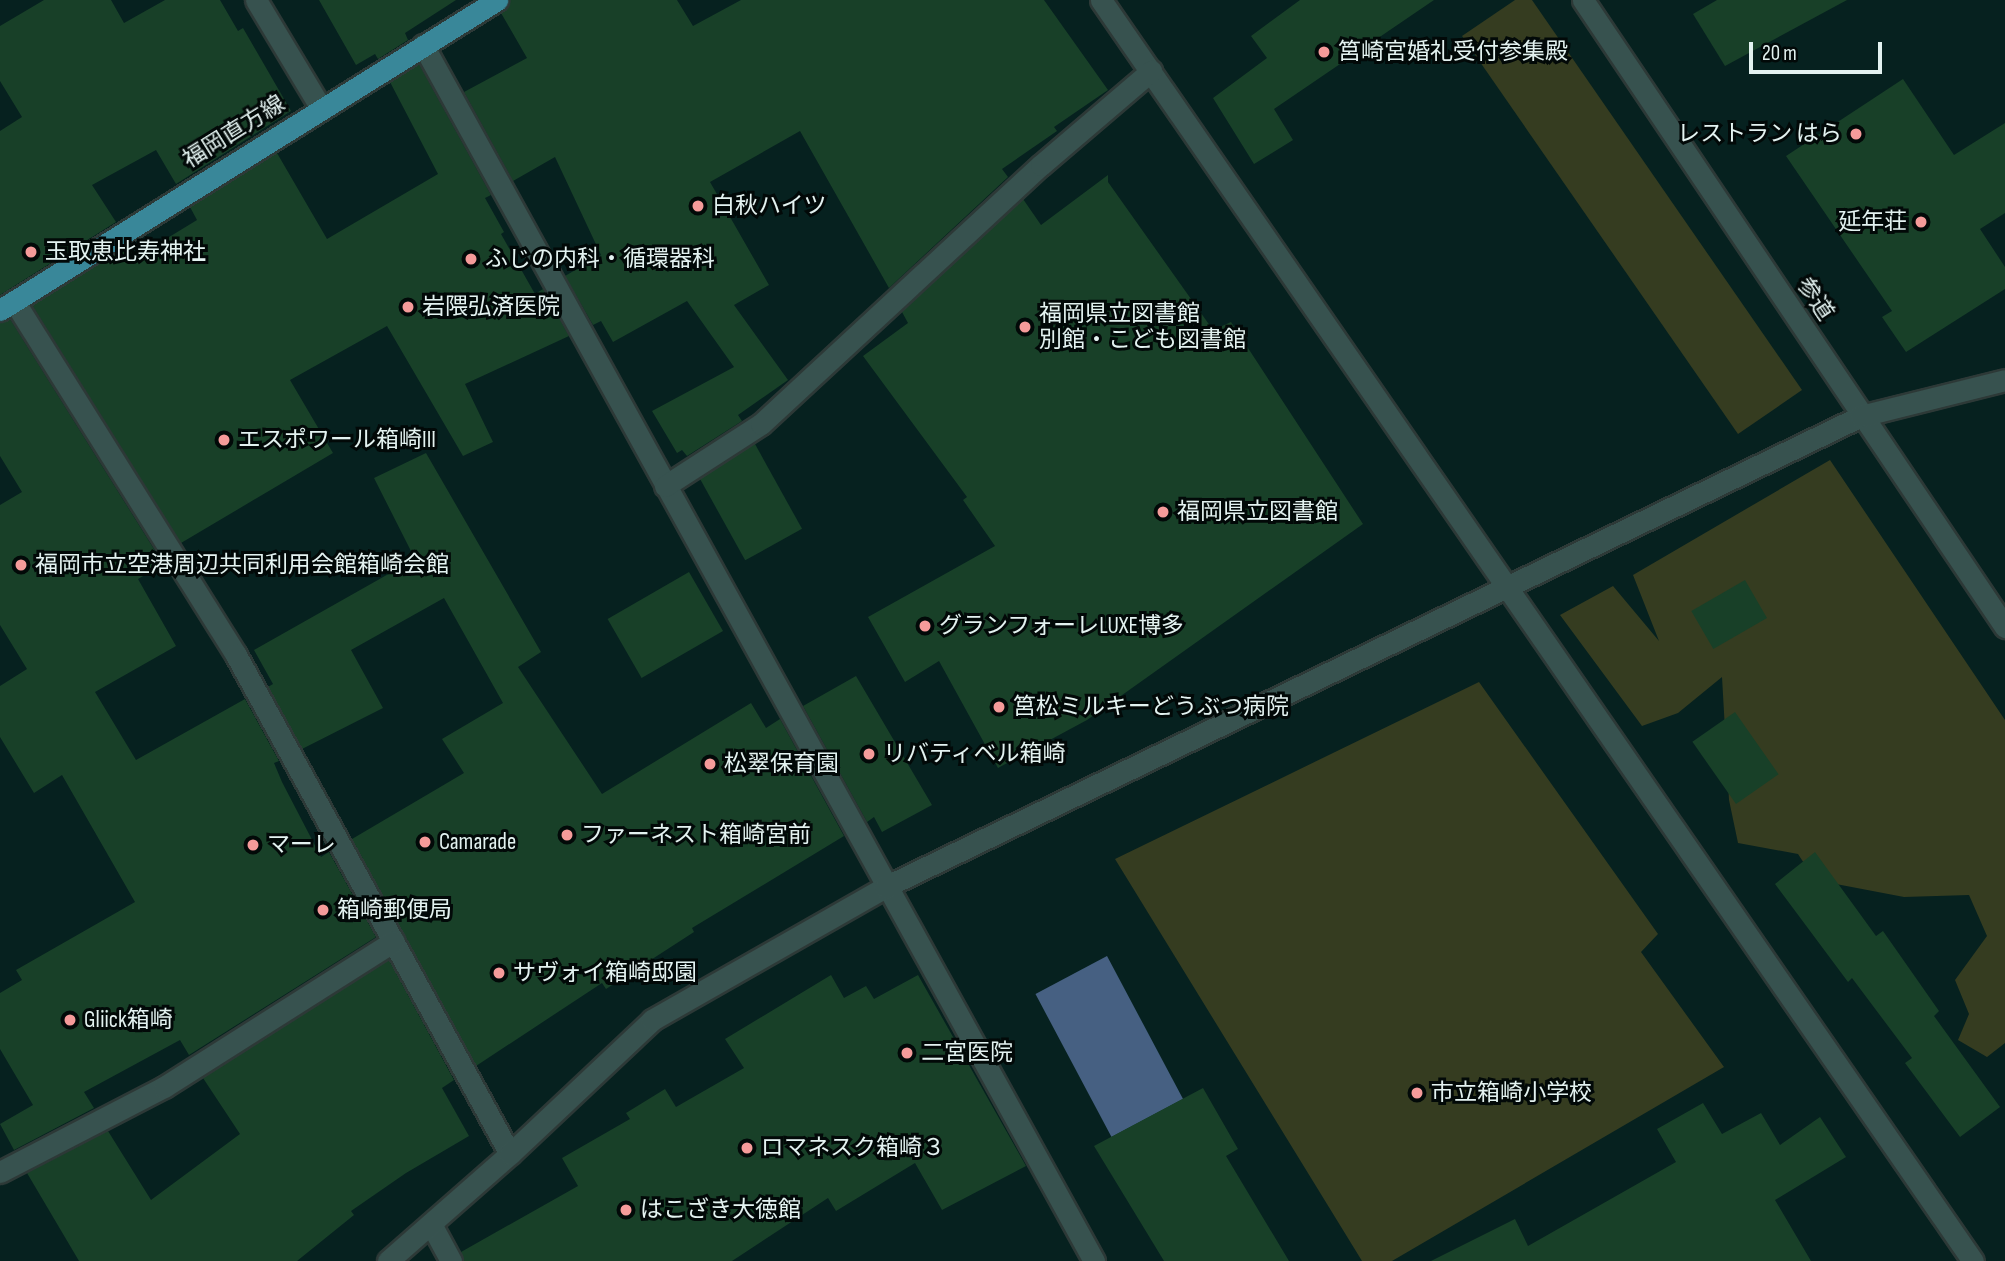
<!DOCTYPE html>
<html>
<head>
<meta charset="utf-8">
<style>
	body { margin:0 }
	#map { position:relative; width:2005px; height:1261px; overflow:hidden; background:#06211f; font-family:"Sofia Sans Condensed","Noto Sans JP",sans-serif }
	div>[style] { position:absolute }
	.green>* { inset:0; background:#353c20 }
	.water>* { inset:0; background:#466082; transform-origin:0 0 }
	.building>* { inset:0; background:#184028; transform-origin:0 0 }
	.roads { filter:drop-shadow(2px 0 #2d3937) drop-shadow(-2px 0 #2d3937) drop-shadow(0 2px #2d3937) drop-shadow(0 -2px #2d3937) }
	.minor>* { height:21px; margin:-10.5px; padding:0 10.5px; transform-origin:10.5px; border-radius:10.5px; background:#37524f }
	.major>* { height:21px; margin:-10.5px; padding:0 10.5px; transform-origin:10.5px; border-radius:10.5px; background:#398799 }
	.dots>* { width:19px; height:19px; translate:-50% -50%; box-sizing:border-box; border:4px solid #020908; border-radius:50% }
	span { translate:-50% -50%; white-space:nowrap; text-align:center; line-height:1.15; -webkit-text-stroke:6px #020908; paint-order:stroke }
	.poi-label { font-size:23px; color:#e3f2f0 }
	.left { translate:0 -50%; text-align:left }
	.right { translate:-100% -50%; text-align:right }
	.street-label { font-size:23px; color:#e3f2f0 }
	.scale { position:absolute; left:1749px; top:42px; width:133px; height:32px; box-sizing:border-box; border:4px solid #e3f2f0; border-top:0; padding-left:9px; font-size:21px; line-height:24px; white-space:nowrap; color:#e3f2f0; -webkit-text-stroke:5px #020908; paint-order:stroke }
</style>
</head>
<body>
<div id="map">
	<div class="green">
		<i style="clip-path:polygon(1515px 0,1532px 0,1802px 390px,1738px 434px,1462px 36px)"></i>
		<i style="clip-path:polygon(1830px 460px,2005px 720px,2005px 1043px,1987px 1057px,1958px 1040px,1969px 1014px,1955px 980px,1987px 936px,1969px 895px,1904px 897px,1815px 880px,1798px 854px,1738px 843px,1729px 800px,1722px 677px,1678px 713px,1642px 726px,1560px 615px,1613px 586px,1659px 641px,1633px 575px)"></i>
		<i style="clip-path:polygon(1479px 682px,1658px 934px,1641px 952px,1724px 1067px,1392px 1261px,1362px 1261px,1115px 859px)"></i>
	</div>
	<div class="water">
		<i style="left:1107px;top:956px;width:162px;height:81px;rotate:62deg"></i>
	</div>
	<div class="building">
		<i style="clip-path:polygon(44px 0,111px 0,124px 23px,165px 0,220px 0,238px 31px,243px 28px,291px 111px,176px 184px,156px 150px,92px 185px,116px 222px,0 295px,0 131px,22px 117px,0 81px,0 26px)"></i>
		<i style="clip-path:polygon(319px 0,456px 0,405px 33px,408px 40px,378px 59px,375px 54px,356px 65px)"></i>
		<i style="clip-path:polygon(510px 0,677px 0,693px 26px,741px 0,1044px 0,1108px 90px,1054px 127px,1057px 131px,1002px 169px,1008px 177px,889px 288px,800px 131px,710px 182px,769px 285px,734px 305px,788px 380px,738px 415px,742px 421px,687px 456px,682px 450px,677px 453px,652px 411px,734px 367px,687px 301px,613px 342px,601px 321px,593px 325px,565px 276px,601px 255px,555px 157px,513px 181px,464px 92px,527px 58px,501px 13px)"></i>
		<i style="clip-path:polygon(1300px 0,1434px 0,1274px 109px,1293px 140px,1254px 164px,1213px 98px,1267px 58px,1251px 36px)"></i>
		<i style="clip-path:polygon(1717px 0,1847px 0,1725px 66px,1693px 14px)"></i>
		<i style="clip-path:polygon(419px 64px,491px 195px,485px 198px,504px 232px,501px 234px,535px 294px,543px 289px,569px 336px,465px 384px,493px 442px,463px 456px,387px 326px,290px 380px,333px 453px,181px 543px,32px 305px,130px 244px,138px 256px,197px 220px,190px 207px,277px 153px,327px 239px,438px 174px,390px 82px)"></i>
		<i style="clip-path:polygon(1903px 79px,1954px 155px,2005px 123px,2005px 213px,1980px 229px,2005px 267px,2005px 289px,1906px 352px,1882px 317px,1892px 311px,1786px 156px)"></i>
		<i style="clip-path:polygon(1108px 175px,1108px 182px,1213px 330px,1231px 322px,1363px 524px,1087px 720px,998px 768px,939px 661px,905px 682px,868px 617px,995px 546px,963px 500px,967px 497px,863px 356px,908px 323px,902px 312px,1023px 199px,1041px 225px)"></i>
		<i style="clip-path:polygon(10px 319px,159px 557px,152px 561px,157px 568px,138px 579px,176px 646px,95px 692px,136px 760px,245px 699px,279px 761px,274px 763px,282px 782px,321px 857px,329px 852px,376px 937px,189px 1055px,180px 1040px,84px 1092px,94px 1108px,14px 1150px,0 1124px,33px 1105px,0 1049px,0 993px,22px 980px,16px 970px,135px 902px,62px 775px,34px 793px,0 737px,0 686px,27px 669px,0 625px,0 505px,22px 492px,0 456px,0 323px)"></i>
		<i style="left:755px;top:444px;width:97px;height:65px;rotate:61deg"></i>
		<i style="clip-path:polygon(426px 453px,541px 652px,518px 667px,602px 794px,751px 703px,766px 728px,780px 719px,844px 836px,692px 928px,694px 932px,606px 989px,602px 983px,476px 1066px,352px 839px,464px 773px,442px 739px,503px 703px,444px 598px,351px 650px,383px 708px,302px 749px,268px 687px,273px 684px,254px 650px,415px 559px,374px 478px)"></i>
		<i style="left:689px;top:572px;width:68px;height:94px;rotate:60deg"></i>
		<i style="left:1745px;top:580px;width:44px;height:62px;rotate:60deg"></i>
		<i style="clip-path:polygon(856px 676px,932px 805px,882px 832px,874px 817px,867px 822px,803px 706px)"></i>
		<i style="left:1735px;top:712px;width:76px;height:52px;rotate:55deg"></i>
		<i style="clip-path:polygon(1815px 852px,1876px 936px,1883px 931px,1939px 1011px,1934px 1016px,2000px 1107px,1960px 1137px,1905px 1063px,1912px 1058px,1852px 978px,1848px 982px,1775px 884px)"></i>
		<i style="clip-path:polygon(389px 960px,454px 1080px,442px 1088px,469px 1136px,406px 1173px,351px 1211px,354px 1215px,297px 1261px,79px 1261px,27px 1173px,108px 1131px,151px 1200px,240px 1134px,203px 1078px)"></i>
		<i style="clip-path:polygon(831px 975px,844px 998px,866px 986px,874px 999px,918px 975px,1026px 1166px,942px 1210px,915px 1163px,836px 1211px,828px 1198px,732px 1261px,464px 1261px,461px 1252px,578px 1186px,562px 1158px,630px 1119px,626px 1113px,665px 1089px,676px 1107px,744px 1068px,725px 1039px)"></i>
		<i style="clip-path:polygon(1203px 1088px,1238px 1149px,1226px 1156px,1289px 1261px,1164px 1261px,1094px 1146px)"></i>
		<i style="clip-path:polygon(1703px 1103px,1722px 1134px,1761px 1113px,1780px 1145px,1820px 1117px,1846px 1157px,1775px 1200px,1811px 1261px,1431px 1261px,1515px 1219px,1528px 1246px,1676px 1162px,1657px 1129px)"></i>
	</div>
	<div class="roads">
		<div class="minor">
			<i style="left:256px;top:0;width:126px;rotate:59deg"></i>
			<i style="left:1101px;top:0;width:1533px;rotate:55.34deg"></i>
			<i style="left:1583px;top:0;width:756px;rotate:56.06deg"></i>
			<i style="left:423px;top:45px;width:1389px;rotate:61.11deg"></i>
			<i style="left:14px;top:301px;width:418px;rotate:57.9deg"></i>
			<i style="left:236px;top:655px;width:569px;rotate:61.23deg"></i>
			<i style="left:665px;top:486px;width:114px;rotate:-32.9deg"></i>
			<i style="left:761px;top:424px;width:381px;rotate:-42.8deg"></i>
			<i style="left:1041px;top:165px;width:145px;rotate:-40.5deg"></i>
			<i style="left:0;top:1172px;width:185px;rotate:-27.4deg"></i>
			<i style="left:164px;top:1087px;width:272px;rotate:-32.4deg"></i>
			<i style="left:431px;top:1224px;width:42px;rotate:61.6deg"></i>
			<i style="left:388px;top:1261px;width:162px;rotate:-41.3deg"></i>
			<i style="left:510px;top:1154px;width:195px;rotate:-43.3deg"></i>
			<i style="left:652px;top:1020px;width:268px;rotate:-29.7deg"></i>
			<i style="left:885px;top:887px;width:1084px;rotate:-25.76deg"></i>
			<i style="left:1861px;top:416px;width:148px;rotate:-14deg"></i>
		</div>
		<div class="major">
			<i style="left:0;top:310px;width:586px;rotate:-31.95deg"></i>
		</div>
	</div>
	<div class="dots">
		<i style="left:1324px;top:52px;background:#f59b9a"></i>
		<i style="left:1856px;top:134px;background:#f59b9a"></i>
		<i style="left:698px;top:206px;background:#f59b9a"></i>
		<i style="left:1921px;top:222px;background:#f59b9a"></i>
		<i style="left:31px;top:252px;background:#f59b9a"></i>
		<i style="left:471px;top:259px;background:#f59b9a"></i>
		<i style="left:408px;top:307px;background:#f59b9a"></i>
		<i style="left:1025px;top:327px;background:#f59b9a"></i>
		<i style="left:224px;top:440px;background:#f59b9a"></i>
		<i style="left:1163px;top:512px;background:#f59b9a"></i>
		<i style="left:21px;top:565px;background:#f59b9a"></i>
		<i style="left:925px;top:626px;background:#f59b9a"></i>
		<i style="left:999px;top:707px;background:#f59b9a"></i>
		<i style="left:869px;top:754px;background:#f59b9a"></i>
		<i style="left:710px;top:764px;background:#f59b9a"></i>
		<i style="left:567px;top:835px;background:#f59b9a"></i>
		<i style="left:425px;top:842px;background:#f59b9a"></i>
		<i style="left:253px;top:845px;background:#f59b9a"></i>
		<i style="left:323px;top:910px;background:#f59b9a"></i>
		<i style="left:499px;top:973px;background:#f59b9a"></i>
		<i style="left:70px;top:1020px;background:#f59b9a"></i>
		<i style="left:907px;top:1053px;background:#f59b9a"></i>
		<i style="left:1417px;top:1093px;background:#f59b9a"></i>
		<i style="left:747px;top:1148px;background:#f59b9a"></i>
		<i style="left:626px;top:1210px;background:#f59b9a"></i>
	</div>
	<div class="poi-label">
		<span class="left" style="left:1338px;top:52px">筥崎宮婚礼受付参集殿</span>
		<span class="right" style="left:1842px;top:134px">レストラン はら</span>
		<span class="left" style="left:712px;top:206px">白秋ハイツ</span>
		<span class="right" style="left:1907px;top:222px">延年荘</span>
		<span class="left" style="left:45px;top:252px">玉取恵比寿神社</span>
		<span class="left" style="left:485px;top:259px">ふじの内科・循環器科</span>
		<span class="left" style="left:422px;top:307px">岩隈弘済医院</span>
		<span class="left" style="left:1039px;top:327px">福岡県立図書館<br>別館・こども図書館</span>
		<span class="left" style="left:238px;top:440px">エスポワール箱崎III</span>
		<span class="left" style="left:1177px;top:512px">福岡県立図書館</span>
		<span class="left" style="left:35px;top:565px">福岡市立空港周辺共同利用会館箱崎会館</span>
		<span class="left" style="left:939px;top:626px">グランフォーレLUXE博多</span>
		<span class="left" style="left:1013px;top:707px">筥松ミルキーどうぶつ病院</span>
		<span class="left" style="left:883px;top:754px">リバティベル箱崎</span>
		<span class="left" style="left:724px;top:764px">松翠保育園</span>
		<span class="left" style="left:581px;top:835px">ファーネスト箱崎宮前</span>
		<span class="left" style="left:439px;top:842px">Camarade</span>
		<span class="left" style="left:267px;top:845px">マーレ</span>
		<span class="left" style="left:337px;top:910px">箱崎郵便局</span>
		<span class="left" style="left:513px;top:973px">サヴォイ箱崎邸園</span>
		<span class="left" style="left:84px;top:1020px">Gliick箱崎</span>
		<span class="left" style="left:921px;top:1053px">二宮医院</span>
		<span class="left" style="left:1431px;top:1093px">市立箱崎小学校</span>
		<span class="left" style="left:761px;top:1148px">ロマネスク箱崎３</span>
		<span class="left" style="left:640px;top:1210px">はこざき大徳館</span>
	</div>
	<div class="street-label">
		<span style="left:234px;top:132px;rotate:-32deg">福岡直方線</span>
		<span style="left:1815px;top:299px;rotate:56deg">参道</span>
	</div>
	<div class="scale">20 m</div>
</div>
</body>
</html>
